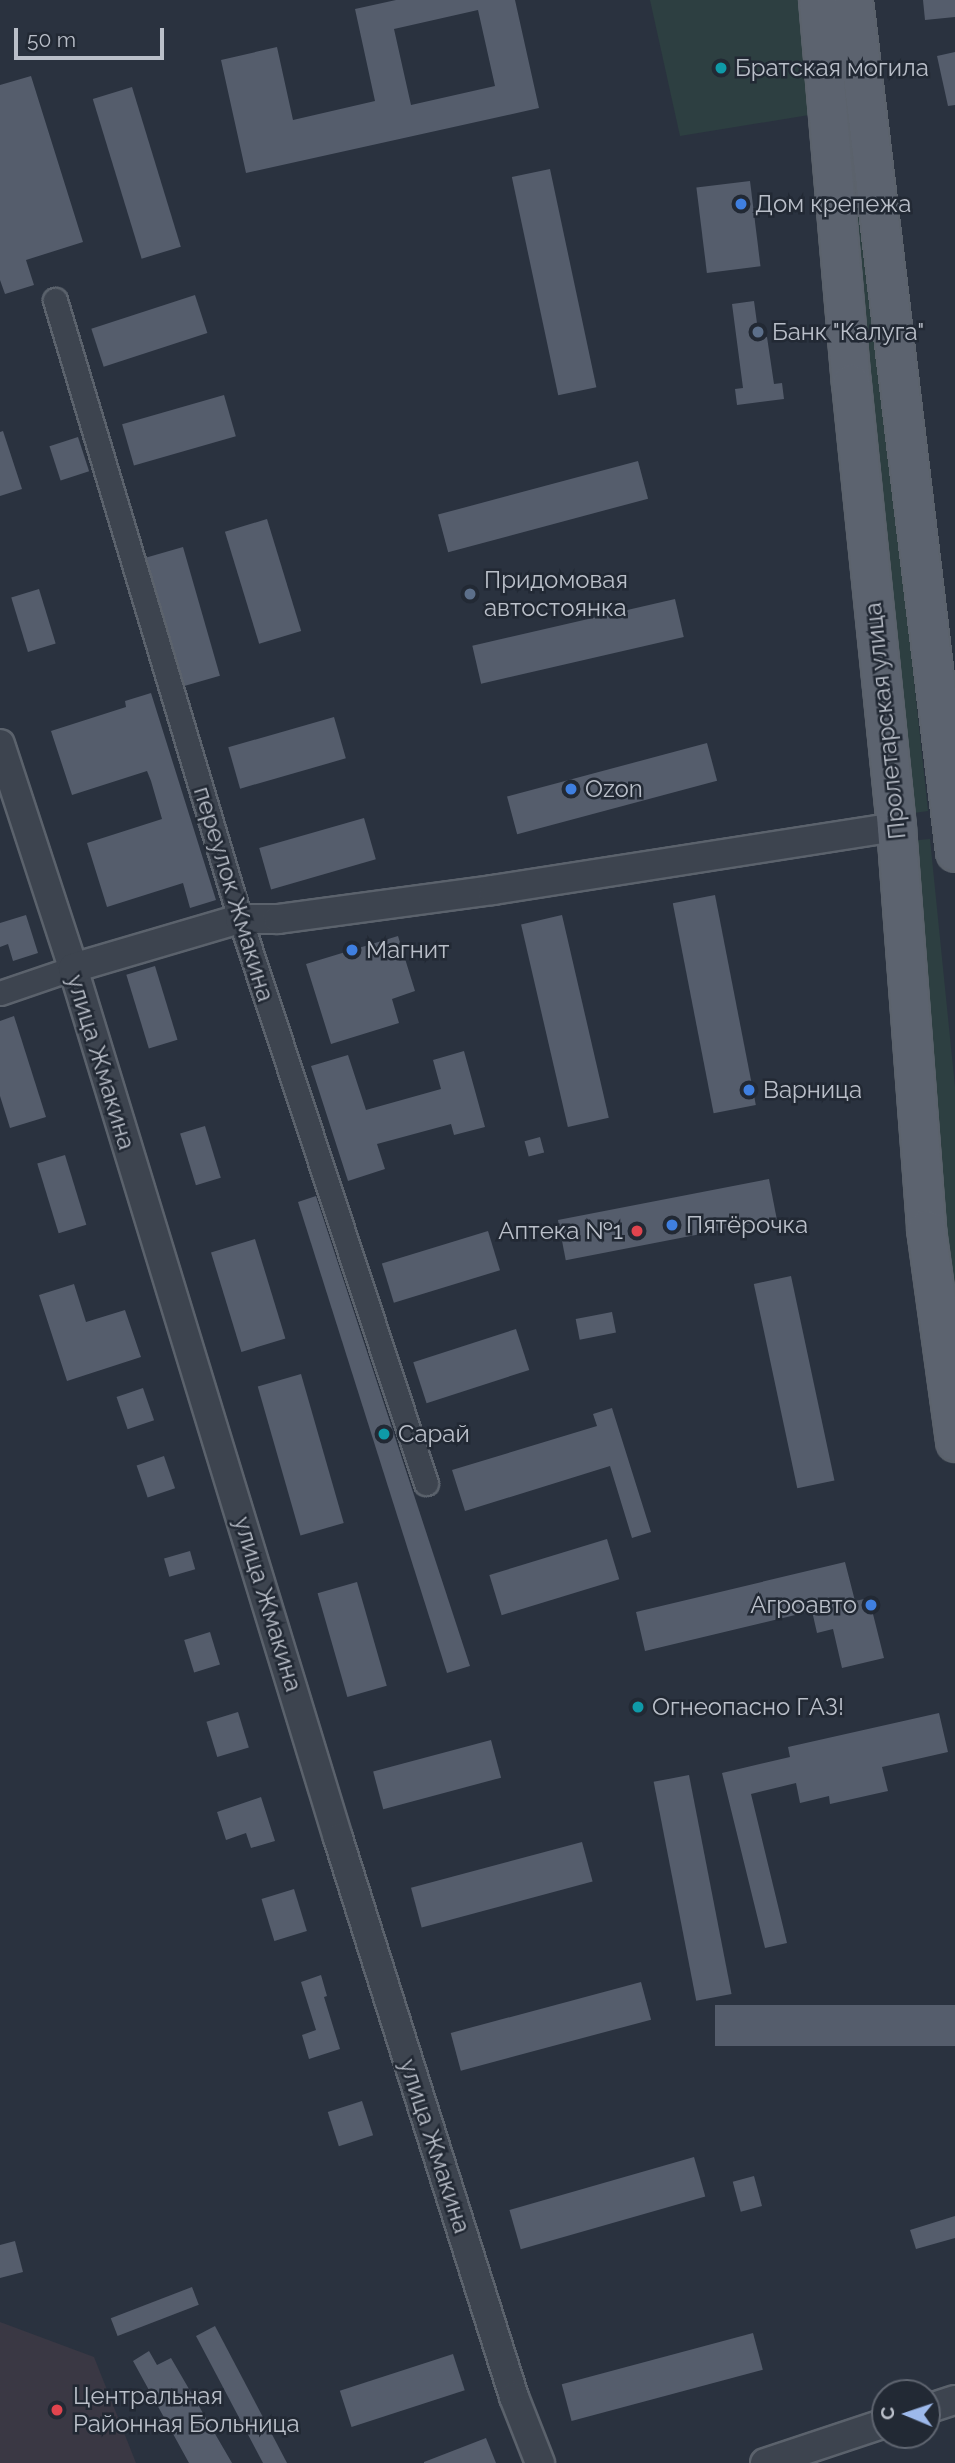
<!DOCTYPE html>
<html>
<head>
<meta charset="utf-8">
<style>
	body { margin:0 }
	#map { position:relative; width:955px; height:2463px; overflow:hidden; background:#2a323f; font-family:Raleway,sans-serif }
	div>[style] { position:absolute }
	.medical>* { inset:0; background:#3a3844 }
	.green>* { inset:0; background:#2d3f41 }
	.building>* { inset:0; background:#555d6c; transform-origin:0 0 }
	.roads { filter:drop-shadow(2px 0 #5b626c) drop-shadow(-2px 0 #5b626c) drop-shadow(0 2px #5b626c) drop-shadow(0 -2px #5b626c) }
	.minor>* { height:23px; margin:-11.5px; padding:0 11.5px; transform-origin:11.5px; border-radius:11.5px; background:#3d444f }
	.tertiary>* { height:28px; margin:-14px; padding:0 14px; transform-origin:14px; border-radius:14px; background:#3d444f }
	.primary>* { height:37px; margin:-18.5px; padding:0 18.5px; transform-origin:18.5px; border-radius:18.5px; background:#5c636f }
	.dots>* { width:19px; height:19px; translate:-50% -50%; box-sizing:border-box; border:4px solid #222934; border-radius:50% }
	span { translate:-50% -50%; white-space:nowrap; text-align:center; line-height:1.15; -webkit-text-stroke:5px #222934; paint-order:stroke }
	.poi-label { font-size:24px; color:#babfc9 }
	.left { translate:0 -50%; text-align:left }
	.right { translate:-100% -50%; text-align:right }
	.street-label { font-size:24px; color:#babfc9 }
	.north { position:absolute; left:871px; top:2379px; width:70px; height:70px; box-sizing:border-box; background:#222934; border:2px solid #5f6570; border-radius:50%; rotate:272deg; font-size:19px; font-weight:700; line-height:28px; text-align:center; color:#babfc9 }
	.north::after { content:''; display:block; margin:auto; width:24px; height:32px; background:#9db9eb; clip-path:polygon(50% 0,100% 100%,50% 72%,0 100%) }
	.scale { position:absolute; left:14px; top:28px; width:150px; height:32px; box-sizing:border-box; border:4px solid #babfc9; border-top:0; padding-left:9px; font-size:21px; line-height:24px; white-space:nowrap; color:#babfc9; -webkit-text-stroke:5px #222934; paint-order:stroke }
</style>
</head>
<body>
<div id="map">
	<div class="medical">
		<i style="clip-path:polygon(0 2322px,94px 2357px,136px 2463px,0 2463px)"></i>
	</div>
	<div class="green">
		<i style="clip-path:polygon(650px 0,799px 0,809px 115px,680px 136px)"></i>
		<i style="clip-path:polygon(849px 72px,928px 811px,907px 814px,837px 73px)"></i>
		<i style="clip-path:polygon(930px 839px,955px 1087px,955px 1324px,942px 1226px,909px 841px)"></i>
	</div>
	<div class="building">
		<i style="clip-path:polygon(evenodd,396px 0,515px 0,539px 108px,246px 173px,221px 60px,277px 47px,293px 120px,375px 101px,355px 9px,396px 0,478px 10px,495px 86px,411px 105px,394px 29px,478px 10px)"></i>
		<i style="clip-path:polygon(923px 0,955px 0,955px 17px,925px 20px)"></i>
		<i style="clip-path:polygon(955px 52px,955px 105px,948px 106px,937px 56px)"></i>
		<i style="clip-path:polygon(31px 76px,83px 242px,26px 260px,34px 285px,5px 294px,0 280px,0 85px)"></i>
		<i style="left:132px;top:87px;width:167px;height:41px;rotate:73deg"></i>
		<i style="left:550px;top:169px;width:223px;height:39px;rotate:78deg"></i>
		<i style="left:750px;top:181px;width:86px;height:54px;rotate:83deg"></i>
		<i style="left:195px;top:295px;width:40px;height:109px;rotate:72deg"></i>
		<i style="clip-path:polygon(754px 301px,759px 338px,767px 337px,774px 384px,782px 383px,784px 399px,737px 405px,735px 389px,743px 388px,732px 304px)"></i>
		<i style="left:224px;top:395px;width:43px;height:106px;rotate:74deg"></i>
		<i style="clip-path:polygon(3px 431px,22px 489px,0 496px,0 432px)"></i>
		<i style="left:78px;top:437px;width:36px;height:30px;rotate:72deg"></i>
		<i style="left:638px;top:461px;width:39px;height:207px;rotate:75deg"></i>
		<i style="left:267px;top:519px;width:117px;height:44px;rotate:73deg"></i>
		<i style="left:183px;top:547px;width:134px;height:38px;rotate:74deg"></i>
		<i style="left:39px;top:589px;width:57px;height:29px;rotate:73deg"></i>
		<i style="left:675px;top:599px;width:39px;height:208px;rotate:77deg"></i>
		<i style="clip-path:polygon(151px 693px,216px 900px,190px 908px,183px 883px,107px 907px,87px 843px,162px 819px,151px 781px,147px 771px,72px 795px,51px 731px,126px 707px,125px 701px)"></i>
		<i style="left:334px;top:717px;width:43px;height:110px;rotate:74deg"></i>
		<i style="left:707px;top:743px;width:39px;height:207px;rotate:75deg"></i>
		<i style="left:364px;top:818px;width:43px;height:109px;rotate:74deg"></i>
		<i style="left:715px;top:895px;width:214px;height:43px;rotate:79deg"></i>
		<i style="clip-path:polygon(26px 915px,38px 953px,13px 961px,8px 944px,0 947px,0 923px)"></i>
		<i style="left:562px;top:915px;width:208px;height:42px;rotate:77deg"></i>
		<i style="clip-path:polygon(398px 936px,415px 991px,392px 999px,399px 1023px,331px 1044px,306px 964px)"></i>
		<i style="left:155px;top:966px;width:77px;height:30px;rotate:73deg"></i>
		<i style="clip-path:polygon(14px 1016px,46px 1117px,10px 1128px,0 1096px,0 1021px)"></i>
		<i style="clip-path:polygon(464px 1051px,485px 1127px,454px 1135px,451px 1124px,377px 1144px,385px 1169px,348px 1181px,311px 1066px,348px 1055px,366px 1110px,441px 1089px,433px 1060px)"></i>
		<i style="left:205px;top:1126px;width:54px;height:26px;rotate:73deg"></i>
		<i style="left:540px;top:1137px;width:16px;height:16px;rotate:75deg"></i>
		<i style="left:65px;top:1155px;width:73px;height:29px;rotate:73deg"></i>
		<i style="left:769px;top:1179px;width:41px;height:215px;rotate:79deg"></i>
		<i style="clip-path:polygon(316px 1196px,470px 1666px,447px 1673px,298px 1202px)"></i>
		<i style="left:488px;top:1231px;width:41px;height:111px;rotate:73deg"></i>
		<i style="left:255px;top:1239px;width:104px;height:46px;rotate:73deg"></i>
		<i style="left:791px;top:1276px;width:209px;height:38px;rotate:78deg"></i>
		<i style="clip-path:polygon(74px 1284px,86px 1322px,125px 1310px,141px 1357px,67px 1381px,39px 1295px)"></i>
		<i style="left:612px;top:1312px;width:21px;height:37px;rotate:79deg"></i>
		<i style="left:516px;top:1329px;width:43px;height:108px;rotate:72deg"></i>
		<i style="left:301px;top:1374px;width:155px;height:45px;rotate:74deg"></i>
		<i style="left:143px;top:1388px;width:34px;height:28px;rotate:71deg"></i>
		<i style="clip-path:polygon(612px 1408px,651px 1532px,632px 1538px,610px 1466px,465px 1511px,452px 1470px,597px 1426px,593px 1414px)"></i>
		<i style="left:164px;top:1456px;width:34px;height:29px;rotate:71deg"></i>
		<i style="left:607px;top:1539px;width:42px;height:123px;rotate:73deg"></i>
		<i style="left:190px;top:1551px;width:19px;height:27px;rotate:74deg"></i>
		<i style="clip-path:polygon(845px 1562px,855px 1601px,869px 1598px,884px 1658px,842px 1668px,833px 1629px,817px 1633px,812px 1611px,645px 1651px,636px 1612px)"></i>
		<i style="left:357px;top:1582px;width:108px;height:41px;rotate:74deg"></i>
		<i style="left:210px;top:1632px;width:34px;height:27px;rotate:73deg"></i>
		<i style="left:238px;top:1712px;width:37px;height:33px;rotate:73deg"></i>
		<i style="clip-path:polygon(939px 1713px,948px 1752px,882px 1767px,888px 1791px,830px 1804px,829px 1796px,800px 1803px,796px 1783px,751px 1794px,787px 1943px,765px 1948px,722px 1773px,790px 1757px,788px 1747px)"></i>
		<i style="left:491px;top:1740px;width:39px;height:122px;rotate:75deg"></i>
		<i style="left:689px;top:1775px;width:223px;height:36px;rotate:79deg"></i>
		<i style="clip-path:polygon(261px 1797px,275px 1841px,251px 1848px,246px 1833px,226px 1840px,217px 1812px)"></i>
		<i style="left:582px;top:1842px;width:41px;height:177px;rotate:75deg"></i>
		<i style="left:294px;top:1889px;width:44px;height:34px;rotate:73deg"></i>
		<i style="clip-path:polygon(321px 1975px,327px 1996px,324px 1997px,340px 2049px,309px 2059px,302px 2035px,316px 2030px,301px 1982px)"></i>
		<i style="left:641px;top:1982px;width:39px;height:197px;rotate:75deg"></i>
		<i style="left:955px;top:2005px;width:41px;height:240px;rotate:90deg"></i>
		<i style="left:362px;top:2101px;width:36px;height:36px;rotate:72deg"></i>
		<i style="left:694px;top:2157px;width:41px;height:192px;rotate:74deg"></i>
		<i style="left:754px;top:2176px;width:31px;height:22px;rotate:75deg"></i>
		<i style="clip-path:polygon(955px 2216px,955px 2238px,916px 2249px,910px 2230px)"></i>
		<i style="clip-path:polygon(15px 2241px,23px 2272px,0 2278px,0 2245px)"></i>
		<i style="left:192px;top:2287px;width:19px;height:87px;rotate:69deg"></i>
		<i style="clip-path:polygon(215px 2326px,255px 2402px,287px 2463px,263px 2463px,196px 2336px)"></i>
		<i style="left:753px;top:2333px;width:38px;height:198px;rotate:75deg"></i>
		<i style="clip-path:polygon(149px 2351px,157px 2365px,171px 2358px,232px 2463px,189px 2463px,133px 2361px)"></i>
		<i style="left:453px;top:2354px;width:38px;height:119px;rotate:72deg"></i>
		<i style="clip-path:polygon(486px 2438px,496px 2463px,424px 2463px,424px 2462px)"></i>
	</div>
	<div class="roads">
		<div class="minor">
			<i style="left:55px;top:300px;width:646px;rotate:73.36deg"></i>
			<i style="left:240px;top:919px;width:594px;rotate:71.75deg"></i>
			<i style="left:0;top:993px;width:77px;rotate:-18.9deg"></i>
		</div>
		<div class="tertiary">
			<i style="left:0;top:744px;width:236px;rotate:71.9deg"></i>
			<i style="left:73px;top:968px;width:909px;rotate:73.06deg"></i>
			<i style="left:338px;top:1838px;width:586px;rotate:72.52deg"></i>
			<i style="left:514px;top:2397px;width:71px;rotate:68.5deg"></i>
			<i style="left:73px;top:968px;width:174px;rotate:-16.4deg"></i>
			<i style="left:240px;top:919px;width:38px"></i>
			<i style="left:278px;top:919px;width:217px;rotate:-7.7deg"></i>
			<i style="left:493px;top:890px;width:408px;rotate:-8.9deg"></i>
			<i style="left:927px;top:2409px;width:29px;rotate:-18deg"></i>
			<i style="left:765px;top:2463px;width:126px;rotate:-18.4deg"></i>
		</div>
		<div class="primary">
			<i style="left:818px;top:0;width:384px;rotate:85.1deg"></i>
			<i style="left:851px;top:383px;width:446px;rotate:84.2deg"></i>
			<i style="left:896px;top:827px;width:403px;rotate:85.7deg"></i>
			<i style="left:926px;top:1229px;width:215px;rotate:82.2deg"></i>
			<i style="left:853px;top:0;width:858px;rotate:83.17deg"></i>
		</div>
	</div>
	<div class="dots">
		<i style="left:721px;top:68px;background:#0f9aa8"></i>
		<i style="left:741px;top:204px;background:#3f7fe0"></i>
		<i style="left:758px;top:332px;background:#5c6f8a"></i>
		<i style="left:470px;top:594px;background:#5c6f8a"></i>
		<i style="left:571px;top:789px;background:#3f7fe0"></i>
		<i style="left:352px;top:950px;background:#3f7fe0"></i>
		<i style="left:749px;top:1090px;background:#3f7fe0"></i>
		<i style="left:672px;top:1225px;background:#3f7fe0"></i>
		<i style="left:637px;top:1231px;background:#e0444e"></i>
		<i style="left:384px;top:1434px;background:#0f9aa8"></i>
		<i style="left:871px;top:1605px;background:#3f7fe0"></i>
		<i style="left:638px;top:1707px;background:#0f9aa8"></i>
		<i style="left:57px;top:2410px;background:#e0444e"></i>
	</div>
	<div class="poi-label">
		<span class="left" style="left:735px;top:68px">Братская могила</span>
		<span class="left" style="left:755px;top:204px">Дом крепежа</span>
		<span class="left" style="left:772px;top:332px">Банк "Калуга"</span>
		<span class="left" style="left:484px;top:594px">Придомовая<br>автостоянка</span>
		<span class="left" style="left:585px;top:789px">Ozon</span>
		<span class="left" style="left:366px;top:950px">Магнит</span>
		<span class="left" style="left:763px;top:1090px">Варница</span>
		<span class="left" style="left:686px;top:1225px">Пятёрочка</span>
		<span class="right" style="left:623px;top:1231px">Аптека №1</span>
		<span class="left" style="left:398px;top:1434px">Сарай</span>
		<span class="right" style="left:857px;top:1605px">Агроавто</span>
		<span class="left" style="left:652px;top:1707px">Огнеопасно ГАЗ!</span>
		<span class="left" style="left:73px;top:2410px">Центральная<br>Районная Больница</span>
	</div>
	<div class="street-label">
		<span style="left:885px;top:721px;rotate:-96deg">Пролетарская улица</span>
		<span style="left:234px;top:894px;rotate:73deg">переулок Жмакина</span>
		<span style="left:101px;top:1062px;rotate:73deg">улица Жмакина</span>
		<span style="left:268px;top:1604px;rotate:73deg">улица Жмакина</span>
		<span style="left:435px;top:2146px;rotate:72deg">улица Жмакина</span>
	</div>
	<div class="north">С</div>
	<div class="scale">50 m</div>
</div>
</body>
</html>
